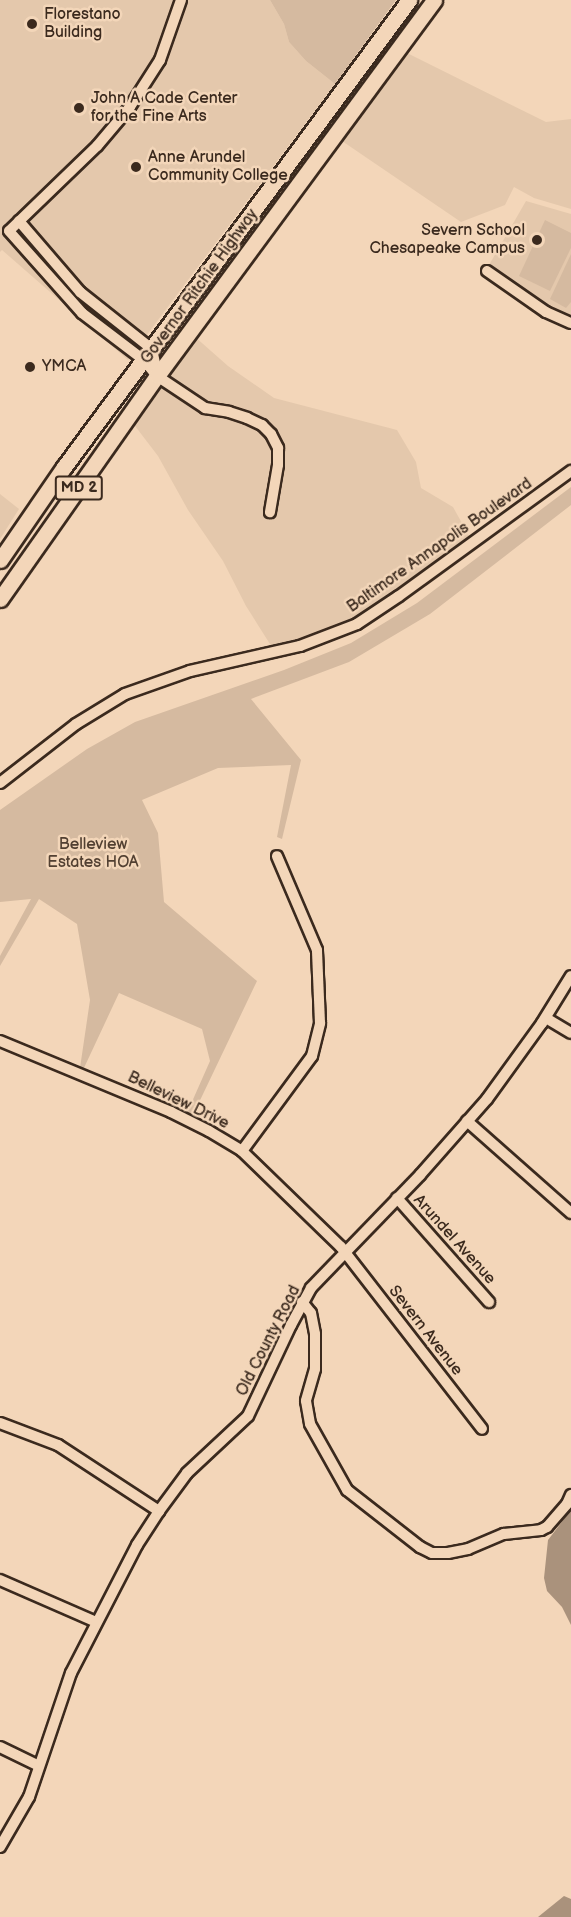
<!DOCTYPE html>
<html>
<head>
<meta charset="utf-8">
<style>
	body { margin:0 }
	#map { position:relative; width:571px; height:1917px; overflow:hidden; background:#f3d6b9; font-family:"Balsamiq Sans",sans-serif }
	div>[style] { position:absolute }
	.built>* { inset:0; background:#e4c8ac }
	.green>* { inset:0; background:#d5baa0 }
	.water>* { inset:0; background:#aa927c }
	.roads { filter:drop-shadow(2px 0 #3b2a1e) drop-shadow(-2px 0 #3b2a1e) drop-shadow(0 2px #3b2a1e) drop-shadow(0 -2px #3b2a1e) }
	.minor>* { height:10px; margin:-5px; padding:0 5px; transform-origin:5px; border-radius:5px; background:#f3d6b9 }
	.highway>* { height:15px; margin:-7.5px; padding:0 7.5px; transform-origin:7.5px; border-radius:7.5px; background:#f3d6b9 }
	.dots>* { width:16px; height:16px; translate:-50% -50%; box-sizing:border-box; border:3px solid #f3d6b9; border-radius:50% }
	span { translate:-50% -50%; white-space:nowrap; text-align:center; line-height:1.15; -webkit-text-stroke:5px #f3d6b9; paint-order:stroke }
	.shield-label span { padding:2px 4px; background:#f3d6b9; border:2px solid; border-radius:4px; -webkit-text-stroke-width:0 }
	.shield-label { font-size:15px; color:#3b2a1e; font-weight:700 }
	.poi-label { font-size:16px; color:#3b2a1e }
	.left { translate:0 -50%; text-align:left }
	.right { translate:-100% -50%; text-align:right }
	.street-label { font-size:16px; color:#3b2a1e }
	.park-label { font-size:16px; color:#524032 }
</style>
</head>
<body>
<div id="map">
	<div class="built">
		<i style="clip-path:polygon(0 0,270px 0,284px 24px,289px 42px,306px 61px,335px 84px,128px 360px,2px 250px,0 252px)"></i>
		<i style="clip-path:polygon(403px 51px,546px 122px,571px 119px,571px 209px,534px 198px,514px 187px,505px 205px,461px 222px,342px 141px)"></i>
		<i style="clip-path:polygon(526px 201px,571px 214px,571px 323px,546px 312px,489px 265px)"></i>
		<i style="clip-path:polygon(194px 336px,228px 366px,274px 398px,397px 430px,416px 462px,421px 488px,453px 507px,473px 543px,375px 613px,275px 652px,246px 606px,223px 561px,188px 510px,158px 456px,132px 422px)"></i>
		<i style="clip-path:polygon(0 494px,19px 509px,0 539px)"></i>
	</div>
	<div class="green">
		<i style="clip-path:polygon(270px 0,396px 0,335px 84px,306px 61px,289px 42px,284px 24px)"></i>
		<i style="clip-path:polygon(545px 220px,571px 233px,571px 248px,550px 291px,519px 276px)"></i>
		<i style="clip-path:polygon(571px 254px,571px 302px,566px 308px,550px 299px)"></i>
		<i style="clip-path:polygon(571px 487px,571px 505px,430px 614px,349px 662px,251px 699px,301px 760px,282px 839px,277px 837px,291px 765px,218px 768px,142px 800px,158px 833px,164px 902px,257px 981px,193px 1115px,187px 1113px,210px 1061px,202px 1029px,119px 993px,83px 1070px,80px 1068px,90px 1000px,77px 924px,39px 899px,0 966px,0 956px,31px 899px,0 902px,0 810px,87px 749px,135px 722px,284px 670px,351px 643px,417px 603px)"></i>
	</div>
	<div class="water">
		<i style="clip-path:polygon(571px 1510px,571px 1625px,562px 1607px,547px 1591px,544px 1578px,548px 1540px)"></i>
		<i style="clip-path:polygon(564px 1896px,571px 1899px,571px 1917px,538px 1917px)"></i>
	</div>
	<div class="roads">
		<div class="minor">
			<i style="left:181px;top:0;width:64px;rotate:109.3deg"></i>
			<i style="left:160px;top:60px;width:56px;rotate:122.6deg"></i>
			<i style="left:130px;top:107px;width:51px;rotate:130.2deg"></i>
			<i style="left:97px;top:146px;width:122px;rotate:136deg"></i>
			<i style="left:9px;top:231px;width:110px;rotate:48.3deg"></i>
			<i style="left:82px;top:313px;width:78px;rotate:37.2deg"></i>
			<i style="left:144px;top:360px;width:21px;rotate:51deg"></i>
			<i style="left:157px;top:376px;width:58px;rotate:33.7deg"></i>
			<i style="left:205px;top:408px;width:24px;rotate:9deg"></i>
			<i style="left:229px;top:412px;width:19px;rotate:18deg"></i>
			<i style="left:247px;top:418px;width:17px;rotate:25deg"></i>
			<i style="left:262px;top:425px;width:13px;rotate:45deg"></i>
			<i style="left:271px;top:434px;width:16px;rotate:63deg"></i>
			<i style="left:278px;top:448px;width:17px;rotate:90deg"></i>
			<i style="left:278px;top:465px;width:48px;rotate:99.7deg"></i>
			<i style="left:19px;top:221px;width:94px;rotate:49.3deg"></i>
			<i style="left:80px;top:292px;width:92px;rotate:38.4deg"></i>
			<i style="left:152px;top:349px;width:25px;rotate:78deg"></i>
			<i style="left:487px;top:271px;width:72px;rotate:34.8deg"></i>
			<i style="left:546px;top:312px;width:27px;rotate:24deg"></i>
			<i style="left:0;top:783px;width:96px;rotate:-37.8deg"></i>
			<i style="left:76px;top:724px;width:57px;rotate:-31.5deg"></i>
			<i style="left:125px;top:694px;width:69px;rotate:-19.5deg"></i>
			<i style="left:190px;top:671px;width:113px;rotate:-12.8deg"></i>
			<i style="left:300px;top:646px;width:61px;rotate:-21.1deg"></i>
			<i style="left:357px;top:624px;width:50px;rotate:-33.7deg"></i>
			<i style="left:399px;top:596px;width:213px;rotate:-36deg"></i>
			<i style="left:546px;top:1018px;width:29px;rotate:31deg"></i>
			<i style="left:0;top:1041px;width:185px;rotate:22.5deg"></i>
			<i style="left:171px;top:1112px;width:42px;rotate:26.6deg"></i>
			<i style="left:209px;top:1131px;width:39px;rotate:31deg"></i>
			<i style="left:242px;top:1151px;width:138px;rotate:44.1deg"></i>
			<i style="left:341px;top:1247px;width:230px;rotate:52.2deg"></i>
			<i style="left:467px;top:1121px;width:139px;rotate:41.5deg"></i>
			<i style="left:242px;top:1151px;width:118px;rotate:-53.6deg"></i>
			<i style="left:312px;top:1056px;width:34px;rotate:-76deg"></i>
			<i style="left:320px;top:1023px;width:73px;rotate:-92.4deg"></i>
			<i style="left:317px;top:950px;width:102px;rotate:-113.1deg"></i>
			<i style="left:397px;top:1198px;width:139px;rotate:48.5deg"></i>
			<i style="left:302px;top:1302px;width:14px;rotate:51deg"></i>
			<i style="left:311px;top:1313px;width:21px;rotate:79deg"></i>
			<i style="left:315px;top:1334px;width:35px;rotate:90deg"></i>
			<i style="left:315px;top:1369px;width:33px;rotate:106deg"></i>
			<i style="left:306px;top:1401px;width:23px;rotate:80deg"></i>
			<i style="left:310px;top:1424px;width:76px;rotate:60.7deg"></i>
			<i style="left:347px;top:1490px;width:93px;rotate:38deg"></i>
			<i style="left:420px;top:1547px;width:13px;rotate:27deg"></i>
			<i style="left:432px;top:1553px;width:16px"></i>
			<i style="left:448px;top:1553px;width:20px;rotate:-11deg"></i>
			<i style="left:468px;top:1549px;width:39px;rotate:-23deg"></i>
			<i style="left:504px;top:1534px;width:37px;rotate:-6deg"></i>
			<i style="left:541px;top:1530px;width:7px;rotate:-27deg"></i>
			<i style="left:547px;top:1527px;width:30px;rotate:-49deg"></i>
			<i style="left:567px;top:1504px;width:10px;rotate:-66deg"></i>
			<i style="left:0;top:1423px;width:62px;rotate:20.8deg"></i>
			<i style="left:58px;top:1445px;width:121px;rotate:33.2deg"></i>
			<i style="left:0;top:1580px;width:105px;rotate:23.6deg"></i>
			<i style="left:0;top:1747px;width:43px;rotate:26deg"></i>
			<i style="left:0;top:1847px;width:58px;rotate:-59.9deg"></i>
			<i style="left:29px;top:1797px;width:131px;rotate:-71.3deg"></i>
			<i style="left:71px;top:1673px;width:144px;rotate:-62.7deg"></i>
			<i style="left:137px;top:1545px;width:40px;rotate:-57.1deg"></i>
			<i style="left:159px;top:1511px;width:47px;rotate:-53.6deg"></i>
			<i style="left:187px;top:1473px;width:83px;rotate:-43.1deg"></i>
			<i style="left:248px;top:1416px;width:101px;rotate:-64.7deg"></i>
			<i style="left:291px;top:1325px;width:42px;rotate:-61.6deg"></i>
			<i style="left:311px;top:1288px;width:157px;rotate:-46deg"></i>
			<i style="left:420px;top:1175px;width:101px;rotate:-48.6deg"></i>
			<i style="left:487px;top:1099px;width:94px;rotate:-54.1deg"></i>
			<i style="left:542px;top:1023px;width:55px;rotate:-58.3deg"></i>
		</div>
		<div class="highway">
			<i style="left:0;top:560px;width:113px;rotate:-55.5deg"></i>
			<i style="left:64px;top:467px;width:581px;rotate:-53.54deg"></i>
			<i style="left:0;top:599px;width:273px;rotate:-54.9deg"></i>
			<i style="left:157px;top:376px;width:467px;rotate:-53.6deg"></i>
		</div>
	</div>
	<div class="dots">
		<i style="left:32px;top:24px;background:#3b2a1e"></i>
		<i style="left:79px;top:108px;background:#3b2a1e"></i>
		<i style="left:136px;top:167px;background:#3b2a1e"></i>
		<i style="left:537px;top:240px;background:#3b2a1e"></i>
		<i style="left:30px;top:367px;background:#3b2a1e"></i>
	</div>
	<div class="shield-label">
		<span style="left:79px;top:488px">MD 2</span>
	</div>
	<div class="poi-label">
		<span class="left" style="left:44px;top:24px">Florestano<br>Building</span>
		<span class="left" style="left:91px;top:108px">John A Cade Center<br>for the Fine Arts</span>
		<span class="left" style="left:148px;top:167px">Anne Arundel<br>Community College</span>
		<span class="right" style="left:525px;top:240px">Severn School<br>Chesapeake Campus</span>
		<span class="left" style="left:42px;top:367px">YMCA</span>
	</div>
	<div class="street-label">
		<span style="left:200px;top:287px;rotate:-54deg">Governor Ritchie Highway</span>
		<span style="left:440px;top:546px;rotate:-35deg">Baltimore Annapolis Boulevard</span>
		<span style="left:178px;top:1101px;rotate:26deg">Belleview Drive</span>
		<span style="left:454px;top:1240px;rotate:48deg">Arundel Avenue</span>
		<span style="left:425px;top:1331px;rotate:52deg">Severn Avenue</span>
		<span style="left:269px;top:1341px;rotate:-63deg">Old County Road</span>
	</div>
	<div class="park-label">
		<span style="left:93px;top:854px">Belleview<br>Estates HOA</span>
	</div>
</div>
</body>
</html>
